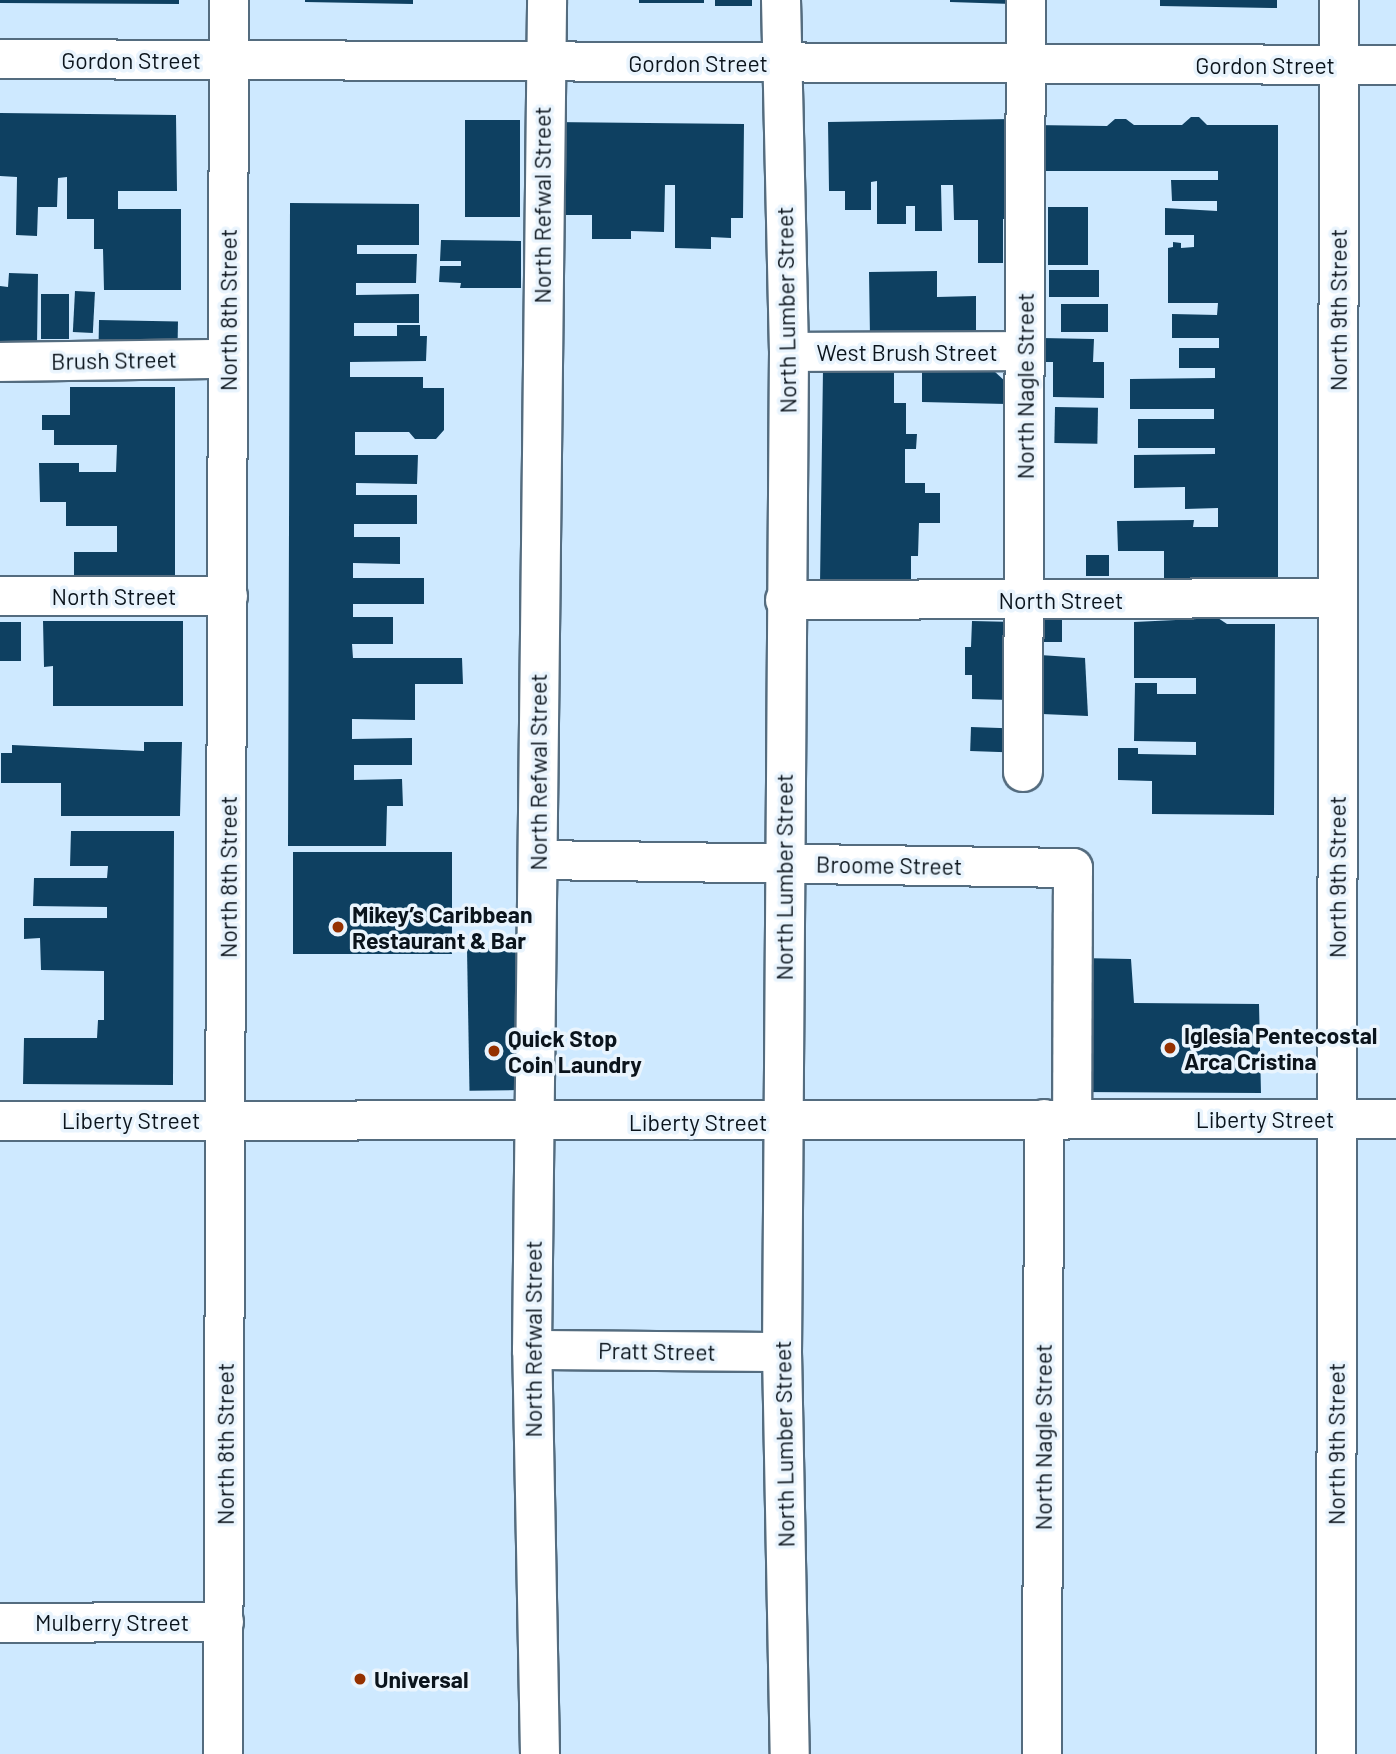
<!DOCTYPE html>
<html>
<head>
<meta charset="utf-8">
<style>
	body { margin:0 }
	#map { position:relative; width:1396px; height:1754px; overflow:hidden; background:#cee9ff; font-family:Barlow,sans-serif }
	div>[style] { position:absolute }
	.building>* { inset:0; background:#0e4061; transform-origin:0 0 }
	.roads { filter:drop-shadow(2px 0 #546c7f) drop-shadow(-2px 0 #546c7f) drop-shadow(0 2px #546c7f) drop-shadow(0 -2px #546c7f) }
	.minor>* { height:38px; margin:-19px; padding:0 19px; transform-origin:19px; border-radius:19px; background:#fff }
	.dots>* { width:19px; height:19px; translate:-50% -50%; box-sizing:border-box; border:4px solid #e9f4fd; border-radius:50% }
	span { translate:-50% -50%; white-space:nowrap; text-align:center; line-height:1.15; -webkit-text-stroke:7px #e9f4fd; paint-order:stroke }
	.street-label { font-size:23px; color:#0b141c }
	.poi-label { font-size:23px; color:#0b141c; font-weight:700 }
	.left { translate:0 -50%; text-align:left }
</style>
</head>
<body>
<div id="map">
	<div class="building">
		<i style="clip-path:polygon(0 0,179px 0,179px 4px,0 3px)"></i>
		<i style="clip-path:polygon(305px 0,413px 0,413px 4px,305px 2px)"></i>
		<i style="left:639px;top:0;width:65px;height:3px"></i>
		<i style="left:715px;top:0;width:37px;height:6px"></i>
		<i style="clip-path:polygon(950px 0,1012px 0,1012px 4px,950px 2px)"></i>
		<i style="clip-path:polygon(1160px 0,1277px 0,1277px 8px,1160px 6px)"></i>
		<i style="clip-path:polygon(0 113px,176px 115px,177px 191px,118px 191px,118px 209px,181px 209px,181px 290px,104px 290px,103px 249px,94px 249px,94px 219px,67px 219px,67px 177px,58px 178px,57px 207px,38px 207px,37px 236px,16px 235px,17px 177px,0 176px)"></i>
		<i style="clip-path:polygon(1191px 117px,1199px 117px,1207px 125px,1278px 125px,1278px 586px,1164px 586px,1164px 551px,1118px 551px,1117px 521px,1194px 520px,1193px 527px,1218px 527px,1218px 508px,1185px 509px,1185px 487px,1134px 488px,1134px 455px,1215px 454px,1215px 448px,1138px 448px,1138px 419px,1214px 419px,1214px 409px,1130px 409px,1130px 379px,1215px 378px,1215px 368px,1179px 368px,1179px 348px,1219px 348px,1219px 338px,1172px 338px,1172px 314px,1217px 315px,1218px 303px,1168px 303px,1168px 248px,1173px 247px,1173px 242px,1181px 243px,1181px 248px,1194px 247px,1194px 235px,1165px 235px,1165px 208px,1217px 211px,1217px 201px,1172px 201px,1171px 180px,1218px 180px,1218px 171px,1033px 171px,1033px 125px,1107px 126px,1115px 119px,1126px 119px,1134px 125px,1182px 125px)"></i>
		<i style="clip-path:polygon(1012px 119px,1014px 219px,1003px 219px,1003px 263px,978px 263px,978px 220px,954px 220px,953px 185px,941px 185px,942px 231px,915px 231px,915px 206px,906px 206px,906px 224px,877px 224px,877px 181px,871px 182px,871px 210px,845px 210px,845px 191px,829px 191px,828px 122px)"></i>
		<i style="left:465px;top:120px;width:55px;height:97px"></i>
		<i style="clip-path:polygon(551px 122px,744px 124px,743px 218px,731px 218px,731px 238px,711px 237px,711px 249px,675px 248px,675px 185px,665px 185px,664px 232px,631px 231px,631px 239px,592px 239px,592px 215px,555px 215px)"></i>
		<i style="clip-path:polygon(290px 203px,419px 204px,419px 245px,357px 245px,357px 254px,417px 254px,416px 283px,356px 283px,356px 295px,419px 294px,419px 323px,354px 323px,354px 336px,397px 336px,397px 325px,420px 325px,420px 336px,427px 336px,426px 361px,350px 362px,350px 377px,423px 377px,423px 388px,444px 388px,444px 430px,436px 439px,415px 439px,409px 432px,355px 432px,355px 455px,418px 455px,417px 484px,356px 483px,356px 495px,417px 495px,417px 524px,354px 524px,354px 537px,400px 537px,400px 564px,353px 563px,353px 578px,424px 578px,424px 604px,353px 604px,353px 617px,393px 617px,393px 644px,352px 644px,353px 658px,462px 658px,463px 684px,415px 684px,415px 720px,352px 719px,352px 739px,412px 738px,412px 765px,354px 765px,354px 780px,402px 779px,403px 806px,387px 806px,386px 846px,288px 846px)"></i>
		<i style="left:1048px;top:207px;width:40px;height:58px"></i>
		<i style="clip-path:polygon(441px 240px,521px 241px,521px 288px,460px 288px,461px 283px,439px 282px,440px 266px,461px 266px,461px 261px,440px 261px)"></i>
		<i style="left:1049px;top:270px;width:50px;height:27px"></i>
		<i style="clip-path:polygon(937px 271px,937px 297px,976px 296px,976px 338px,870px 338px,869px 272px)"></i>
		<i style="clip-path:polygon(9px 273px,38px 274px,37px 345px,0 345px,0 286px,8px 287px)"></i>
		<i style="left:75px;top:291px;width:20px;height:41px;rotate:3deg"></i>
		<i style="left:41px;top:294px;width:28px;height:45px"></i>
		<i style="left:1061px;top:304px;width:47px;height:28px"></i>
		<i style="left:99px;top:320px;width:79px;height:38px;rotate:1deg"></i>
		<i style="clip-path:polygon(1041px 338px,1094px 339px,1093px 362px,1104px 362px,1104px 398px,1053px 397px,1053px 362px,1040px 362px)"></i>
		<i style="clip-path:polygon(823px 369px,894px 370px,894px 403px,906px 403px,906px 434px,917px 434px,916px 449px,905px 449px,905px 483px,925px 483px,925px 493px,940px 493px,940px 523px,919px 523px,918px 556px,911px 556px,911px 584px,820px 584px)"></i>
		<i style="clip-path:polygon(922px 369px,994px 371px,1007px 383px,1006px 404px,922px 402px)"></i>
		<i style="clip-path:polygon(70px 387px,175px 387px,175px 580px,74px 579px,74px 552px,117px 552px,117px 526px,66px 526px,66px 502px,40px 502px,39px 463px,79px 463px,79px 472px,116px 472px,117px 445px,54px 445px,54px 430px,42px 430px,42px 415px,70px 415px)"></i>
		<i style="left:1055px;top:407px;width:43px;height:36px;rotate:1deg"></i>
		<i style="left:1086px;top:555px;width:23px;height:21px"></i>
		<i style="left:1039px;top:618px;width:23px;height:24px"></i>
		<i style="clip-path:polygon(1218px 618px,1227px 624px,1275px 624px,1274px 815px,1152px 814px,1152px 781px,1118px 780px,1118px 748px,1138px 748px,1138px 754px,1196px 755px,1196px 742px,1134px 741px,1135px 683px,1157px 683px,1157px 694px,1196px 694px,1196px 678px,1134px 678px,1134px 622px)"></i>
		<i style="clip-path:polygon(43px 621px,183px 621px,183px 706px,53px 706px,53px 666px,44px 667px)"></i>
		<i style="clip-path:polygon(972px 621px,1015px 622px,1010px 700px,972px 699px,972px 675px,965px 675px,965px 647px,971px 647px)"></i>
		<i style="left:0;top:622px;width:21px;height:39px"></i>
		<i style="clip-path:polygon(1040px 655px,1085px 658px,1088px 716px,1042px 714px)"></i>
		<i style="left:971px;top:727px;width:36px;height:24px;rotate:2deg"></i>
		<i style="clip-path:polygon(144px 742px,182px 742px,180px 816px,61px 816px,61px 783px,1px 783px,1px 753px,12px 753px,12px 745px,144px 751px)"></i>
		<i style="clip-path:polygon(71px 831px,174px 831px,173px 1085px,23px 1084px,24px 1038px,97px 1038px,98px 1020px,104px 1020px,104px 971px,41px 970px,40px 938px,24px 939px,24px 918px,107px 918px,107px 907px,33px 906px,34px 878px,107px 878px,108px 866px,70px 866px)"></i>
		<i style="left:293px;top:852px;width:159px;height:102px"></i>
		<i style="left:517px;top:948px;width:142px;height:50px;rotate:89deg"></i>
		<i style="clip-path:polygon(1080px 958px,1131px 959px,1134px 1003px,1259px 1004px,1261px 1093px,1079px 1092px)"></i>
	</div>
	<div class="roads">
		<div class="minor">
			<i style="left:781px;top:0;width:352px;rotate:88.7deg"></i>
			<i style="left:789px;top:352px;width:1000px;rotate:90.4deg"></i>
			<i style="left:782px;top:1352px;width:402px;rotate:88.9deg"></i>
			<i style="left:0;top:59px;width:1396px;rotate:0.25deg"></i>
			<i style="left:789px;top:352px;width:236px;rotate:-0.2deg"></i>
			<i style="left:0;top:362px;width:228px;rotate:-0.8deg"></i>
			<i style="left:0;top:596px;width:228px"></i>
			<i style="left:785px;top:600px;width:552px;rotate:-0.21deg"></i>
			<i style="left:1023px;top:772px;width:772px;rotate:-89.78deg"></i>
			<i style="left:538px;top:860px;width:535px;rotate:0.86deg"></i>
			<i style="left:1073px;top:868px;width:251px;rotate:90.2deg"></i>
			<i style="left:0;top:1121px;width:1396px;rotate:-0.08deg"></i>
			<i style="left:532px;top:1350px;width:250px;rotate:0.5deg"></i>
			<i style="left:0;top:1623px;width:224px;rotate:-0.3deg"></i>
			<i style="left:223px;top:1754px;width:1754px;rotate:-89.8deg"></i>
			<i style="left:540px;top:1754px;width:404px;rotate:-91.1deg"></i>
			<i style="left:532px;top:1350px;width:1350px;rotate:-89.36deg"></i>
			<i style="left:1042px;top:1754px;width:635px;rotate:-89.82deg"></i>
			<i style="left:1336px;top:1754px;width:1754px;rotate:-89.9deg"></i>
		</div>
	</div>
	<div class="dots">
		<i style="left:338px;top:927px;background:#953100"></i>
		<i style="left:1170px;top:1048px;background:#953100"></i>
		<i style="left:494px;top:1051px;background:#953100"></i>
		<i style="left:360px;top:1679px;background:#953100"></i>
	</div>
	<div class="street-label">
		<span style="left:131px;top:60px">Gordon Street</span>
		<span style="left:698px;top:63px">Gordon Street</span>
		<span style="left:1265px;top:65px">Gordon Street</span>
		<span style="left:542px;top:205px;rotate:-90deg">North Refwal Street</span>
		<span style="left:228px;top:310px;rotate:-90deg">North 8th Street</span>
		<span style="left:786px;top:310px;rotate:-91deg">North Lumber Street</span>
		<span style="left:1338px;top:310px;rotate:-90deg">North 9th Street</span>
		<span style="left:907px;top:352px">West Brush Street</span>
		<span style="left:114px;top:360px;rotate:-1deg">Brush Street</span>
		<span style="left:1025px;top:386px;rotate:-90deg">North Nagle Street</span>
		<span style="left:114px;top:596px">North Street</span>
		<span style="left:1061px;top:600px">North Street</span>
		<span style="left:538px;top:772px;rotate:-90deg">North Refwal Street</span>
		<span style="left:889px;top:865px;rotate:1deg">Broome Street</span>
		<span style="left:228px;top:877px;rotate:-90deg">North 8th Street</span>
		<span style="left:784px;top:877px;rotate:-90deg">North Lumber Street</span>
		<span style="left:1337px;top:877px;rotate:-90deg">North 9th Street</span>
		<span style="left:1265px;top:1119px">Liberty Street</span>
		<span style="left:131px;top:1120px">Liberty Street</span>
		<span style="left:698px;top:1122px">Liberty Street</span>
		<span style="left:533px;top:1339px;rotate:-90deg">North Refwal Street</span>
		<span style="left:657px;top:1351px;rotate:1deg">Pratt Street</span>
		<span style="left:1043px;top:1437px;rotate:-90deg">North Nagle Street</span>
		<span style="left:225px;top:1444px;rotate:-90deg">North 8th Street</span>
		<span style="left:784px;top:1444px;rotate:-91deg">North Lumber Street</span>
		<span style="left:1336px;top:1444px;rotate:-90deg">North 9th Street</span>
		<span style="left:112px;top:1622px">Mulberry Street</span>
	</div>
	<div class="poi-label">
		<span class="left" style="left:352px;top:927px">Mikey’s Caribbean<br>Restaurant &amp; Bar</span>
		<span class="left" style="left:1184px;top:1048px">Iglesia Pentecostal<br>Arca Cristina</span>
		<span class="left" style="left:508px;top:1051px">Quick Stop<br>Coin Laundry</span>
		<span class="left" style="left:374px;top:1679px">Universal</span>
	</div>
</div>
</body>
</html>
